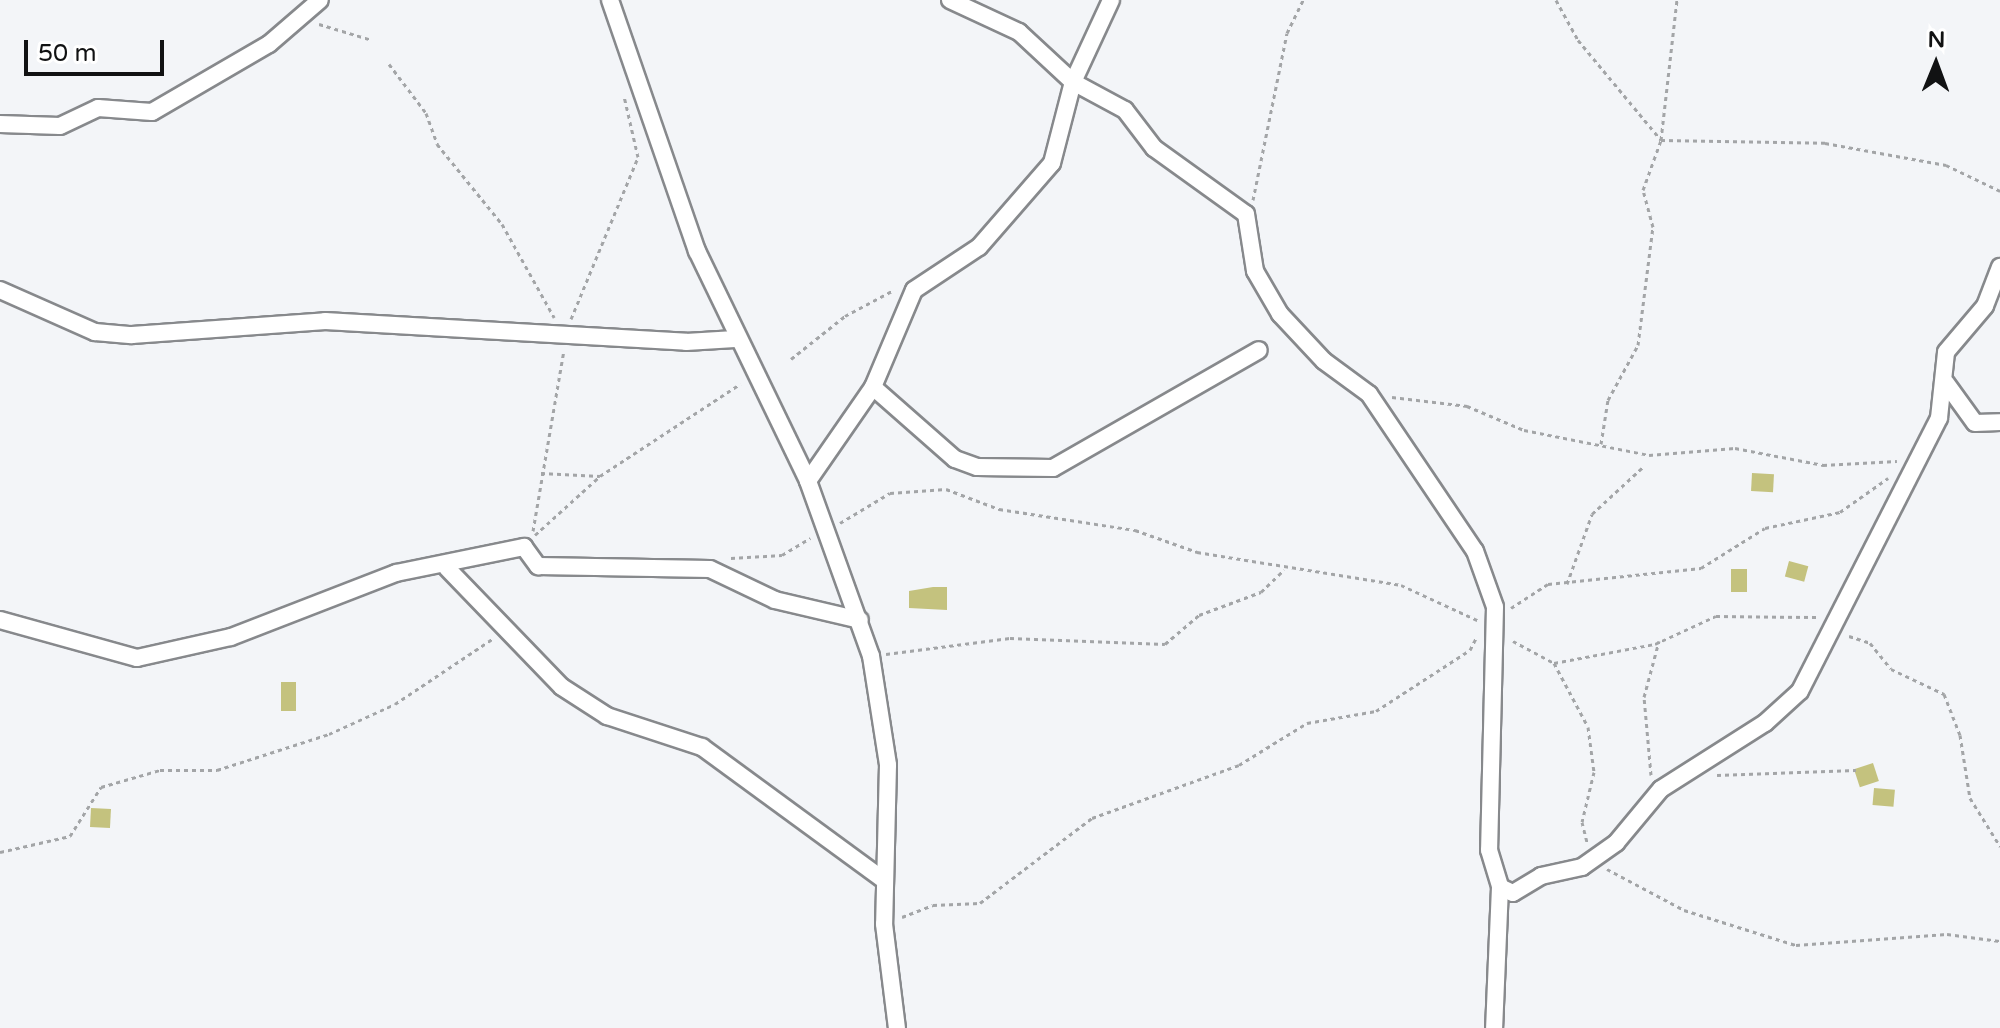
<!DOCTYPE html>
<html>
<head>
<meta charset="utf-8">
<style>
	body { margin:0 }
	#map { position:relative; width:2000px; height:1028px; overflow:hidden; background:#f3f5f8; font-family:"Varela Round",sans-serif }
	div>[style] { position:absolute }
	.building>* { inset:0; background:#c4c27e; transform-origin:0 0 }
	.path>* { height:3px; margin-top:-1.5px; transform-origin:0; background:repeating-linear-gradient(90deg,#a3a5a7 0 4px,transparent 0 8px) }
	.roads { filter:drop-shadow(2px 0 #87898c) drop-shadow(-2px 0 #87898c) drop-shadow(0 2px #87898c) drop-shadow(0 -2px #87898c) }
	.minor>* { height:16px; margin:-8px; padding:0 8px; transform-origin:8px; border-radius:8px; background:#fff }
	span { translate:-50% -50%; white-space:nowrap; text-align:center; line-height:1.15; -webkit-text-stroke:6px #fff; paint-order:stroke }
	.north { position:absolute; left:1896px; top:24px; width:80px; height:80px; -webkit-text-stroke:6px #fff; paint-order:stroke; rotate:1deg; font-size:22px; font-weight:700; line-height:32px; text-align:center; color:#111213 }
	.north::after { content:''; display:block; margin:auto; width:28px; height:36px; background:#111213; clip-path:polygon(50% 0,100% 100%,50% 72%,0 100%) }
	.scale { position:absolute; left:24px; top:40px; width:140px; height:36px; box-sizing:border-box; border:4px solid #111213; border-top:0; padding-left:10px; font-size:24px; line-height:28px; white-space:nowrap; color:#111213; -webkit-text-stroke:6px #fff; paint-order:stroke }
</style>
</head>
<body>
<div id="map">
	<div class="building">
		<i style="left:1752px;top:473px;width:22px;height:18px;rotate:3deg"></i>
		<i style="left:1789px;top:561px;width:20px;height:16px;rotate:15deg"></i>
		<i style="left:1731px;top:569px;width:16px;height:23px"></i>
		<i style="clip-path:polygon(933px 587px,947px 587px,947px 610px,909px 608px,909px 591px)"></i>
		<i style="left:281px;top:682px;width:15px;height:29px"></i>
		<i style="left:1873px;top:763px;width:19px;height:20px;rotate:72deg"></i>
		<i style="left:1874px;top:788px;width:21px;height:17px;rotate:5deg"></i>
		<i style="left:91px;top:808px;width:20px;height:19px;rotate:3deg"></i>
	</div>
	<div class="path">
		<i style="left:1556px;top:0;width:46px;rotate:61.2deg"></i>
		<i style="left:1578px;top:40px;width:130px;rotate:50.3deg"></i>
		<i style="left:1661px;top:140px;width:164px;rotate:1deg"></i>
		<i style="left:1825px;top:143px;width:123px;rotate:10.3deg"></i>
		<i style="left:1946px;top:165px;width:60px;rotate:25.7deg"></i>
		<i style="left:319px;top:24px;width:55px;rotate:16.8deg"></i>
		<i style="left:389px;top:64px;width:61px;rotate:52.9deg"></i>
		<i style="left:426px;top:113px;width:33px;rotate:70deg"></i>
		<i style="left:437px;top:144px;width:103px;rotate:50.9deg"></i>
		<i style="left:502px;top:224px;width:107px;rotate:60.8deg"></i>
		<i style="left:1253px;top:200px;width:170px;rotate:-78.5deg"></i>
		<i style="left:1287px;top:33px;width:37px;rotate:-64deg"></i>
		<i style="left:571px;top:319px;width:175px;rotate:-67.5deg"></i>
		<i style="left:638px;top:157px;width:63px;rotate:-102.9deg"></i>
		<i style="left:791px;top:359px;width:69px;rotate:-38.5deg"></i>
		<i style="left:845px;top:316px;width:55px;rotate:-28deg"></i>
		<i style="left:1392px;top:397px;width:76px;rotate:6.8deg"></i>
		<i style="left:1467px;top:406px;width:62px;rotate:22.8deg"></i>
		<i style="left:1524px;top:430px;width:127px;rotate:11.3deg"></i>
		<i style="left:1649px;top:455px;width:86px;rotate:-4.7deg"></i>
		<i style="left:1735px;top:448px;width:90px;rotate:10.9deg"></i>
		<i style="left:1823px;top:465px;width:74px;rotate:-3.1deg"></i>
		<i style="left:1601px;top:444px;width:45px;rotate:-81deg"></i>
		<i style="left:1608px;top:400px;width:63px;rotate:-61.4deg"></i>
		<i style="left:1638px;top:345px;width:119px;rotate:-82.8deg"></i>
		<i style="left:1653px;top:227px;width:38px;rotate:-105deg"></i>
		<i style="left:1643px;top:190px;width:53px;rotate:-70.2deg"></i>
		<i style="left:1661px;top:140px;width:141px;rotate:-83.5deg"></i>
		<i style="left:541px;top:473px;width:59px;rotate:2.9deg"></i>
		<i style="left:840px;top:523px;width:58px;rotate:-31deg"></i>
		<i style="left:890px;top:493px;width:56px;rotate:-4.1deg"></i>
		<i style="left:946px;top:489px;width:57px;rotate:20.7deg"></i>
		<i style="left:999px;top:509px;width:138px;rotate:8.8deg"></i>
		<i style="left:1135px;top:530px;width:66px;rotate:19.5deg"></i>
		<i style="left:1197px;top:552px;width:207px;rotate:9.2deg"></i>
		<i style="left:1401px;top:585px;width:84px;rotate:24.7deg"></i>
		<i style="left:533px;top:531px;width:184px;rotate:-80.3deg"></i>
		<i style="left:535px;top:535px;width:88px;rotate:-42.2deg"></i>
		<i style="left:600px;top:476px;width:168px;rotate:-33.3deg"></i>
		<i style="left:731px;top:558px;width:51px;rotate:-3.4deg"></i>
		<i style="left:782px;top:555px;width:33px;rotate:-31deg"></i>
		<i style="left:1567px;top:584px;width:74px;rotate:-70.3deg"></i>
		<i style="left:1592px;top:514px;width:71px;rotate:-42.7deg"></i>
		<i style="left:1511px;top:608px;width:44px;rotate:-33deg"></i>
		<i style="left:1548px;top:584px;width:154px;rotate:-6deg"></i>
		<i style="left:1701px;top:568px;width:75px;rotate:-32deg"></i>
		<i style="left:1765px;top:528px;width:77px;rotate:-12deg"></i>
		<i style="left:1840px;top:512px;width:59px;rotate:-35.3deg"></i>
		<i style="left:1849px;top:636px;width:22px;rotate:18deg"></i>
		<i style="left:1870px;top:643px;width:33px;rotate:51deg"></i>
		<i style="left:1891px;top:669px;width:59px;rotate:25.3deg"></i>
		<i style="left:1944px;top:694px;width:44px;rotate:68.7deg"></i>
		<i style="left:1960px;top:735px;width:64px;rotate:81deg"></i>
		<i style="left:1970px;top:798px;width:57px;rotate:58deg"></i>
		<i style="left:1513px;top:641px;width:47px;rotate:28.2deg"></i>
		<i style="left:1554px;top:663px;width:103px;rotate:-10.7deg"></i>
		<i style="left:1655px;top:644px;width:67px;rotate:-24.7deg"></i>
		<i style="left:1716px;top:616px;width:101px;rotate:0.6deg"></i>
		<i style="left:886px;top:654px;width:125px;rotate:-7.4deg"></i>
		<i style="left:1010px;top:638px;width:155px;rotate:2.2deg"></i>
		<i style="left:1165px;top:644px;width:45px;rotate:-40.5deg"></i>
		<i style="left:1199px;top:615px;width:66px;rotate:-20.4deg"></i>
		<i style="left:1261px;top:592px;width:32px;rotate:-44deg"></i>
		<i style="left:1554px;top:663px;width:72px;rotate:62deg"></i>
		<i style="left:1588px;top:727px;width:45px;rotate:82.4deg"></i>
		<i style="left:1594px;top:772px;width:51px;rotate:103.5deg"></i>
		<i style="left:1582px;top:822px;width:21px;rotate:76deg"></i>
		<i style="left:1651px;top:775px;width:78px;rotate:-95.1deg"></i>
		<i style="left:1644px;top:697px;width:58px;rotate:-75deg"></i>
		<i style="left:1717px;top:775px;width:139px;rotate:-2.1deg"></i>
		<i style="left:0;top:852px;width:72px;rotate:-12.9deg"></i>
		<i style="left:70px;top:836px;width:58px;rotate:-57.7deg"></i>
		<i style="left:101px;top:787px;width:61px;rotate:-16.1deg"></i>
		<i style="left:160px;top:770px;width:57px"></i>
		<i style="left:217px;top:770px;width:118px;rotate:-17.8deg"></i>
		<i style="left:329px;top:734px;width:72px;rotate:-24.4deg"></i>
		<i style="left:395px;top:704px;width:117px;rotate:-33.8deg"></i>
		<i style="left:1607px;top:869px;width:87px;rotate:28deg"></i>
		<i style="left:1684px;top:910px;width:117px;rotate:17.4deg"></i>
		<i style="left:1796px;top:945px;width:151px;rotate:-4.2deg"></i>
		<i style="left:1947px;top:934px;width:53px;rotate:7.5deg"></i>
		<i style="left:902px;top:917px;width:33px;rotate:-21deg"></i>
		<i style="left:933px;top:905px;width:47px;rotate:-2.4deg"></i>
		<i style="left:980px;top:903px;width:141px;rotate:-37.2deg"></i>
		<i style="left:1092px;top:818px;width:156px;rotate:-19.8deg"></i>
		<i style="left:1239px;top:765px;width:80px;rotate:-31.7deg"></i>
		<i style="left:1307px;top:723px;width:70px;rotate:-9.9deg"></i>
		<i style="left:1376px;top:711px;width:112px;rotate:-33deg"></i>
		<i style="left:1470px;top:650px;width:13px;rotate:-63deg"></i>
	</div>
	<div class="roads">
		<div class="minor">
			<i style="left:610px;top:0;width:266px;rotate:70.9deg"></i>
			<i style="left:697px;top:251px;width:255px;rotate:64.2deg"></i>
			<i style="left:808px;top:481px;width:186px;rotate:70.2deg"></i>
			<i style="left:871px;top:656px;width:110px;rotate:81.1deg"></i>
			<i style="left:888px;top:765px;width:159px;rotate:91.4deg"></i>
			<i style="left:884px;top:924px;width:105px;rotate:82.9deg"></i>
			<i style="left:950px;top:0;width:76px;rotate:24.9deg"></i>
			<i style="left:1019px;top:32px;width:74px;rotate:42.8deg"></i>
			<i style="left:1073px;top:82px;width:59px;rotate:28.3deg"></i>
			<i style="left:1125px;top:110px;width:48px;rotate:52.7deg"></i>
			<i style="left:1154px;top:148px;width:113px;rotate:35.7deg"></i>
			<i style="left:1246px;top:214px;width:58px;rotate:81deg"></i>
			<i style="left:1255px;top:271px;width:50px;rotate:59.8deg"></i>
			<i style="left:1280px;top:314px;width:64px;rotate:46.9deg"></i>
			<i style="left:1324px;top:361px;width:56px;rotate:36.3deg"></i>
			<i style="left:1369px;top:394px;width:189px;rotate:56deg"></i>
			<i style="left:1475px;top:551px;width:59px;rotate:70.3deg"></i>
			<i style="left:1495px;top:607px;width:243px;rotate:91.4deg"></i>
			<i style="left:1489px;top:850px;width:39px;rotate:73deg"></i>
			<i style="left:1500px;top:887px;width:141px;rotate:92.4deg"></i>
			<i style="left:0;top:124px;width:60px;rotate:1.9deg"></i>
			<i style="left:60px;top:126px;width:42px;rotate:-25.3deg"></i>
			<i style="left:98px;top:108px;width:54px;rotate:4.2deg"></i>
			<i style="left:152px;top:112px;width:135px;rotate:-30.2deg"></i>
			<i style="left:269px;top:44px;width:67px;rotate:-40.8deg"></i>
			<i style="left:0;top:290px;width:104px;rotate:23.9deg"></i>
			<i style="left:95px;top:332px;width:37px;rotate:5deg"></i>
			<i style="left:132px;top:335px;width:194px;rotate:-4.1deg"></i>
			<i style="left:325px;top:321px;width:362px;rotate:3.3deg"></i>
			<i style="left:686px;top:342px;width:49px;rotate:-3.5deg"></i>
			<i style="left:1946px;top:383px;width:49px;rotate:54.1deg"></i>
			<i style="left:1975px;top:423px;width:25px;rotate:-2deg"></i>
			<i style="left:873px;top:387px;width:109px;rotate:41.3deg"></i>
			<i style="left:955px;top:459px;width:23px;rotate:20deg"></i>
			<i style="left:977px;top:467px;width:76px;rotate:0.8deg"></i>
			<i style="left:1053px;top:468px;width:237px;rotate:-29.8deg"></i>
			<i style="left:808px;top:481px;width:114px;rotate:-55.3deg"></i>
			<i style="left:873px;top:387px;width:105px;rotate:-67.1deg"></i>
			<i style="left:914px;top:290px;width:78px;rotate:-33.5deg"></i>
			<i style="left:979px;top:247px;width:111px;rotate:-49deg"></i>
			<i style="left:1052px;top:163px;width:84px;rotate:-75.5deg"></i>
			<i style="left:1073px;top:82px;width:90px;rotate:-65.1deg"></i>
			<i style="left:447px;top:568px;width:165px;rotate:46deg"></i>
			<i style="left:562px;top:687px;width:54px;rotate:32.8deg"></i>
			<i style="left:607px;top:716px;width:100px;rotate:18.1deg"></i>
			<i style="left:702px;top:747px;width:225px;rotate:36.2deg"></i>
			<i style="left:0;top:620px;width:142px;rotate:15.5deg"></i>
			<i style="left:137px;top:658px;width:96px;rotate:-12.6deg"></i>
			<i style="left:231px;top:637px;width:177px;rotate:-21.2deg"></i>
			<i style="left:396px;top:573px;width:131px;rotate:-11.5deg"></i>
			<i style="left:524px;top:547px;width:24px;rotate:54deg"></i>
			<i style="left:538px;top:566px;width:172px;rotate:1deg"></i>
			<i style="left:710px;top:569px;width:72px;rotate:25.5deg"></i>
			<i style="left:775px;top:600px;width:87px;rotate:13.2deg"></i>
			<i style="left:1500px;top:887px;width:14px;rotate:25deg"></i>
			<i style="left:1513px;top:893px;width:33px;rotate:-31deg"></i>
			<i style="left:1541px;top:876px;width:42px;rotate:-12.4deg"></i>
			<i style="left:1582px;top:867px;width:42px;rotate:-35.2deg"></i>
			<i style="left:1616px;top:843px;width:70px;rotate:-50.2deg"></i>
			<i style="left:1661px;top:789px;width:123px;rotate:-32.4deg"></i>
			<i style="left:1765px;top:723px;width:47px;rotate:-42.4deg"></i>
			<i style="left:1800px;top:691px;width:306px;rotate:-63deg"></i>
			<i style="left:1939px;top:418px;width:66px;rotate:-83.9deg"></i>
			<i style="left:1946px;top:352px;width:60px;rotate:-49.7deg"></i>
			<i style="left:1985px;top:306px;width:42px;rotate:-69deg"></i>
		</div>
	</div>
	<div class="north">N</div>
	<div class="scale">50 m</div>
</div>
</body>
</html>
